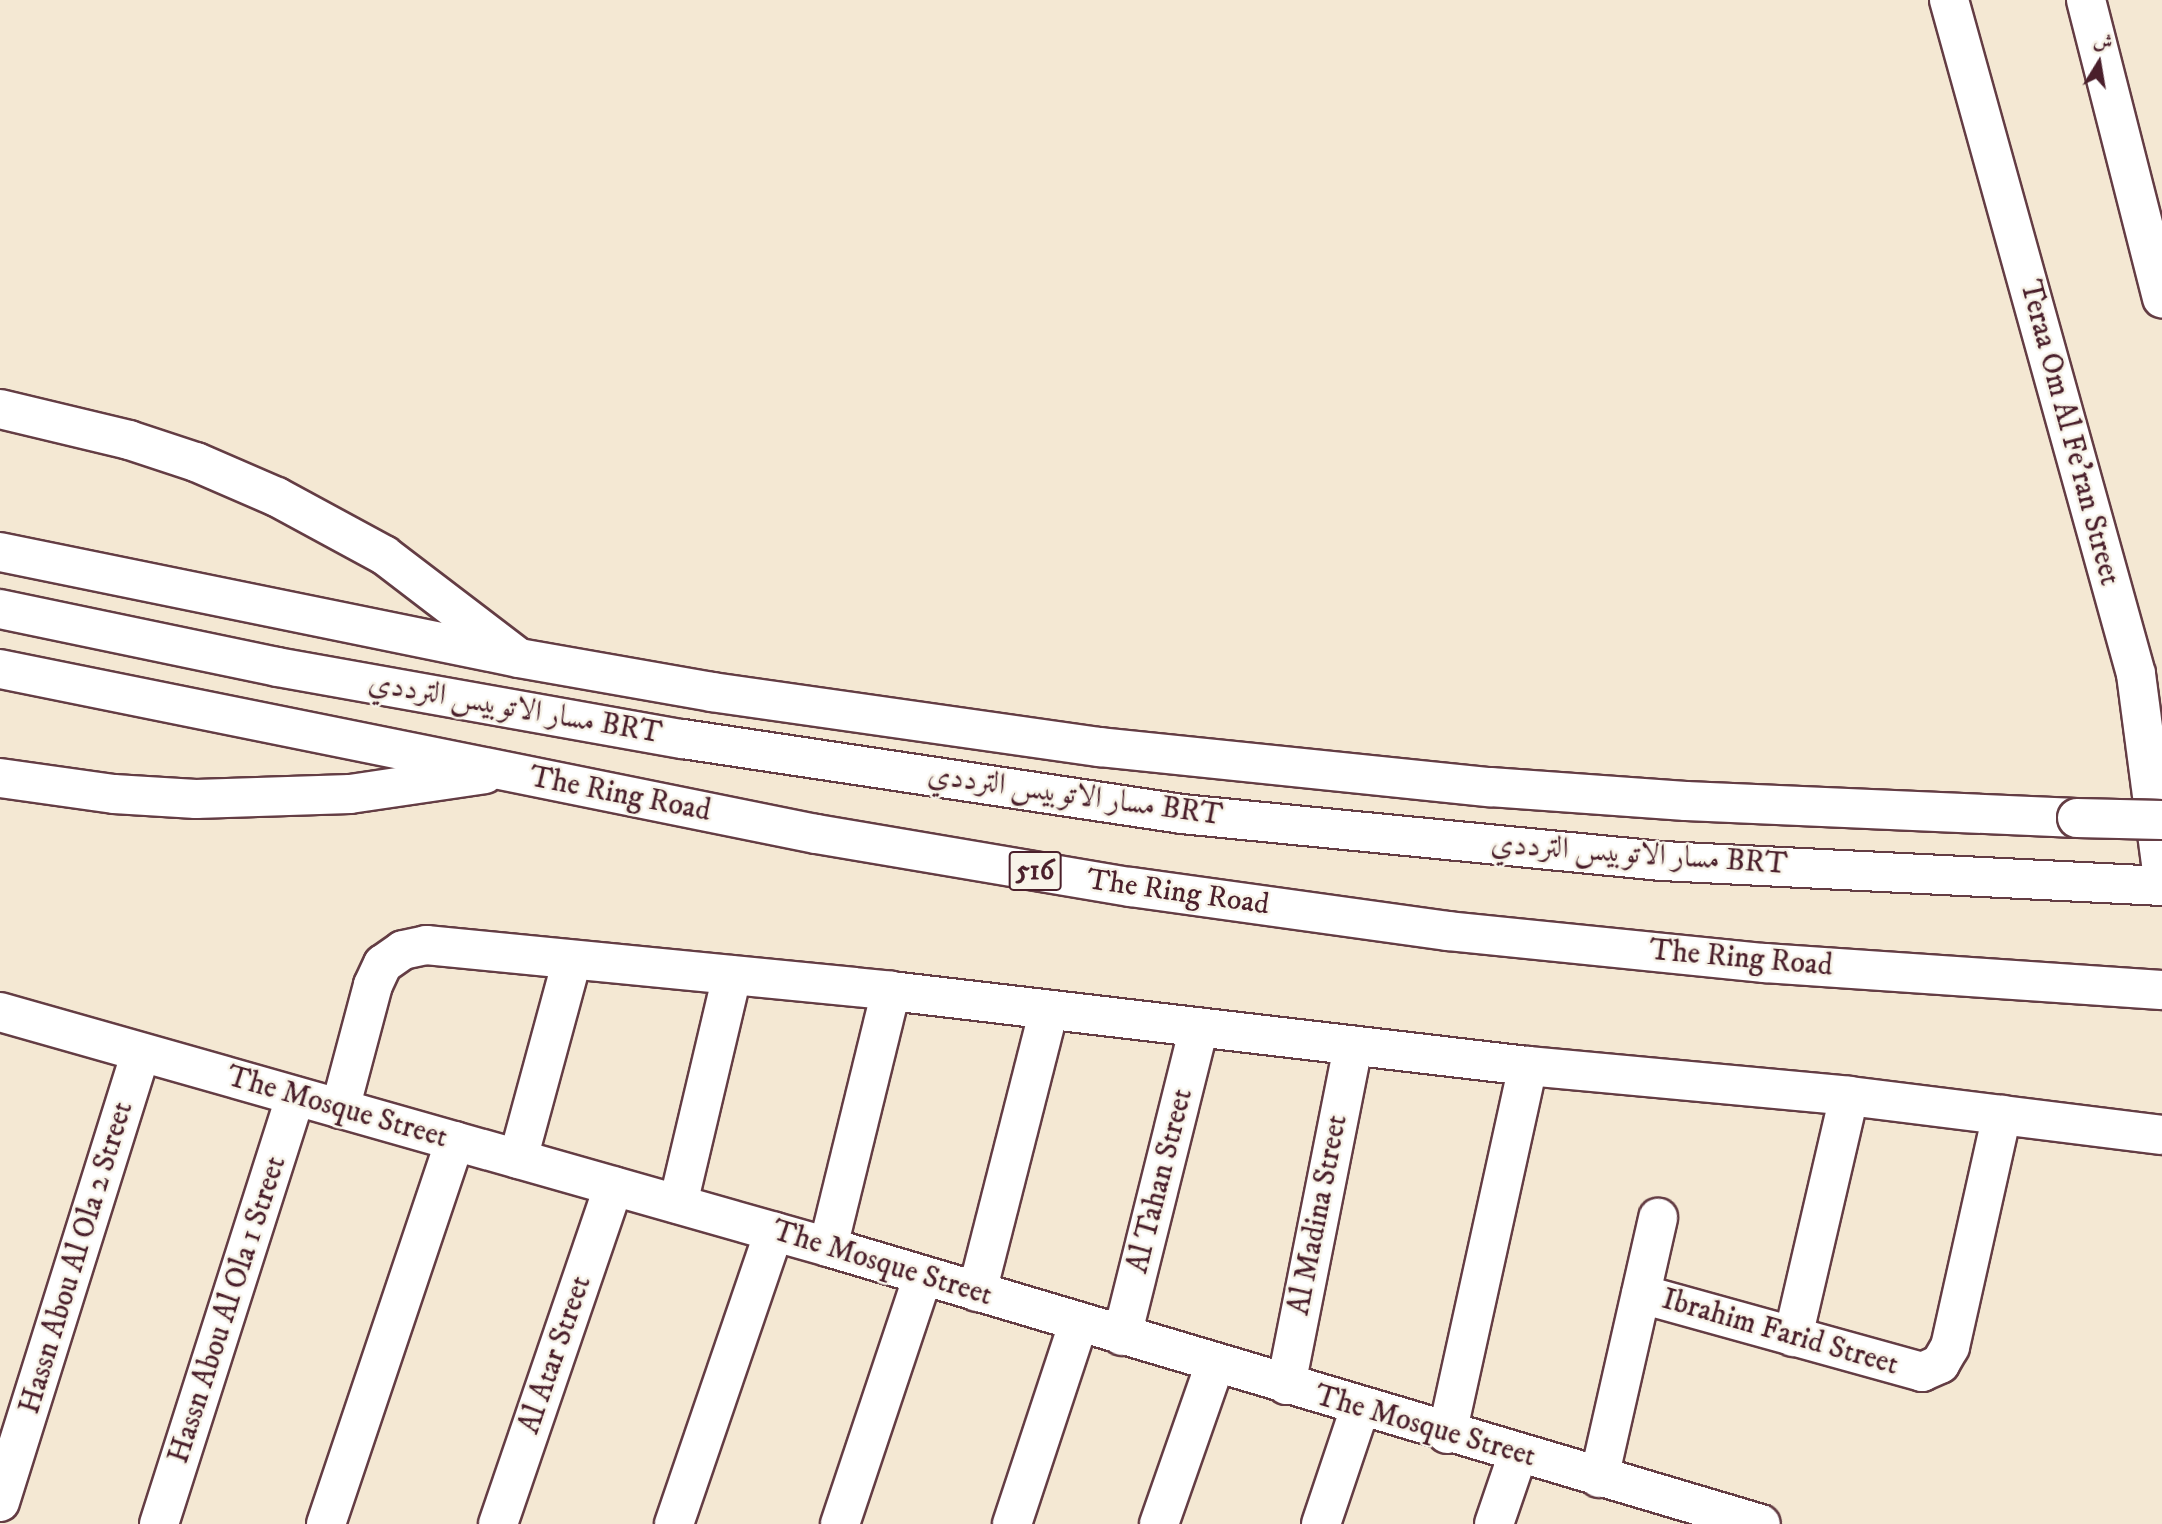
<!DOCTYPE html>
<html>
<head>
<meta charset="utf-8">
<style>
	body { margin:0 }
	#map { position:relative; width:2162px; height:1524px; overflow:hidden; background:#f4e8d3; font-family:"IM FELL DW Pica",Amiri,serif }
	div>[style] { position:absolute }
	.roads { filter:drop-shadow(2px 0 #643d44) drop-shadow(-2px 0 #643d44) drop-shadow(0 2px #643d44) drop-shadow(0 -2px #643d44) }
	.minor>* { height:38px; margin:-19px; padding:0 19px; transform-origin:19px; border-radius:19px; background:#fff }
	.highway>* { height:38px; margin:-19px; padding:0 19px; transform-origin:19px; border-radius:19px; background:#fff }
	.bridges { filter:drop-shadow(2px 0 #643d44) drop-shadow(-2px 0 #643d44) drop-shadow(0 2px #643d44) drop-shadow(0 -2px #643d44) }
	.highway-bridge>* { height:38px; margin:-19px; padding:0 19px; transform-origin:19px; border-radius:19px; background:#fff }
	span { translate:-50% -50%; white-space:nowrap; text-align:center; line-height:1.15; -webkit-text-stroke:5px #f7f3e8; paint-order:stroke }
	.shield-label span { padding:2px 5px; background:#f7f3e8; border:2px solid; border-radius:5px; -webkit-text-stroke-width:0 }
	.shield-label { font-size:28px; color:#4a1f2b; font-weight:700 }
	.street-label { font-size:30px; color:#4a1f2b }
	.north { position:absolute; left:2064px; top:28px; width:70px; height:70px; -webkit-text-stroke:5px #f7f3e8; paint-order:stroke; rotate:11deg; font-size:19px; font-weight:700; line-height:28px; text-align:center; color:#4a1f2b }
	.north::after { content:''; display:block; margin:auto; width:24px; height:32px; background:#4a1f2b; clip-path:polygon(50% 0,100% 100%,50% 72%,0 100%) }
</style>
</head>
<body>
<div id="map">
	<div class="roads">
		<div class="minor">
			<i style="left:1949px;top:0;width:699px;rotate:74.49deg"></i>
			<i style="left:2136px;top:674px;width:199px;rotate:82.5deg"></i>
			<i style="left:2086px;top:0;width:308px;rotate:75.7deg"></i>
			<i style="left:0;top:609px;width:283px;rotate:11.8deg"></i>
			<i style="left:277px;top:667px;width:412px;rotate:10.1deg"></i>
			<i style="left:683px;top:739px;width:505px;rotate:8.55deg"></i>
			<i style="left:1182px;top:814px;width:482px;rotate:5.6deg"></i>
			<i style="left:1662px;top:861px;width:501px;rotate:2.86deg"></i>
			<i style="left:0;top:1012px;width:861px;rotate:15.84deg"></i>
			<i style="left:828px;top:1247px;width:973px;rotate:16.54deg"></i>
			<i style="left:340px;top:1109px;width:128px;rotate:-75.1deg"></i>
			<i style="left:373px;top:985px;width:23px;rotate:-65deg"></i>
			<i style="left:383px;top:964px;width:24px;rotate:-35deg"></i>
			<i style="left:403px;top:950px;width:24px;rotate:-12deg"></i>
			<i style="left:426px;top:945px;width:467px;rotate:5.6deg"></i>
			<i style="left:891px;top:991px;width:641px;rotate:6.72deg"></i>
			<i style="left:1528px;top:1066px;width:322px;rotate:5.3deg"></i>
			<i style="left:1849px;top:1096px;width:315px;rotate:7.1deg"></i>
			<i style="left:518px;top:1159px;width:206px;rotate:-74.8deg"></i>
			<i style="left:678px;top:1204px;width:235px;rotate:-76.7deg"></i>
			<i style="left:828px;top:1247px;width:264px;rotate:-76.2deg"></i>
			<i style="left:977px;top:1292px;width:291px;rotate:-75.7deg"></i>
			<i style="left:1641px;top:1294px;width:292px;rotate:15.5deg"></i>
			<i style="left:1922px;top:1372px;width:20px;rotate:-24deg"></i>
			<i style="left:1940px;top:1364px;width:20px;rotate:-60deg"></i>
			<i style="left:1950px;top:1347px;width:238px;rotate:-77.4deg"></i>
			<i style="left:1122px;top:1336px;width:318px;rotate:-76deg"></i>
			<i style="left:1793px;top:1337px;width:247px;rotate:-76.9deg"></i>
			<i style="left:1286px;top:1385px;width:346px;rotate:-78.8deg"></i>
			<i style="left:1447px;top:1434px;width:377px;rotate:-77.6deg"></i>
			<i style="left:1599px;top:1478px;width:267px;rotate:-77.2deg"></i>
			<i style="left:0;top:1502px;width:471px;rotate:-72.6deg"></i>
			<i style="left:159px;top:1524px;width:449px;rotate:-72.3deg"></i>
			<i style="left:326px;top:1524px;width:404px;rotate:-71.4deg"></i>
			<i style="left:498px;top:1524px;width:357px;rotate:-71.1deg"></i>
			<i style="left:674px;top:1524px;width:309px;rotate:-71.1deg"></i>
			<i style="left:840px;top:1524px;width:262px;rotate:-71.5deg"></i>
			<i style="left:1012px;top:1524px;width:213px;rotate:-71.7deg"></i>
			<i style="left:1159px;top:1524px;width:170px;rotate:-70.7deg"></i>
			<i style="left:1321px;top:1524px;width:122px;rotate:-71.4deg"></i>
			<i style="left:1494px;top:1524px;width:74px;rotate:-71.1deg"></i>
		</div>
		<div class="highway">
			<i style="left:0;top:409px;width:133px;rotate:13.5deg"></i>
			<i style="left:129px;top:440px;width:71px;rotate:18.2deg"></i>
			<i style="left:196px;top:462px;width:88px;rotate:23.4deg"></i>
			<i style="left:277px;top:497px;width:122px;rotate:28.5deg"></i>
			<i style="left:384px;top:555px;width:165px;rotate:37.4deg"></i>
			<i style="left:0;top:552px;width:530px;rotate:11.54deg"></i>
			<i style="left:519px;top:658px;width:196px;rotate:10deg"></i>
			<i style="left:712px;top:692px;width:392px;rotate:8.1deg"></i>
			<i style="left:1100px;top:747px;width:392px;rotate:5.9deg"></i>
			<i style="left:1490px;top:787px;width:196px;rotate:4.1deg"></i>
			<i style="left:1686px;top:801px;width:391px;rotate:2.5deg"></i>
			<i style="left:0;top:669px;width:833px;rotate:11.43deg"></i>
			<i style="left:816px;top:834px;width:319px;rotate:9.6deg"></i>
			<i style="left:1131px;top:887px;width:320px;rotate:7.9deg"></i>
			<i style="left:1448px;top:931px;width:319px;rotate:5.8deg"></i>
			<i style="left:1765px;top:963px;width:398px;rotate:3.9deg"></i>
			<i style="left:0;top:778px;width:115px;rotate:8deg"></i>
			<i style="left:114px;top:794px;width:82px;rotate:3.5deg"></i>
			<i style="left:196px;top:799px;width:154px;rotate:-1.9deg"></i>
			<i style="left:350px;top:794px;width:136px;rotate:-8.4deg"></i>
		</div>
	</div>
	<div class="bridges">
		<div class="highway-bridge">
			<i style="left:2077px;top:818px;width:85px;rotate:1.3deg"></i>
		</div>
	</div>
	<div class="shield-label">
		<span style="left:1035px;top:871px">516</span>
	</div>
	<div class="street-label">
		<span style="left:2069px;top:433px;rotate:75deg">Teraa Om Al Fe'ran Street</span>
		<span style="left:515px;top:709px;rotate:10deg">مسار الاتوبيس الترددي BRT</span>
		<span style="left:620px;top:795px;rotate:11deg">The Ring Road</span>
		<span style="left:1075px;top:796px;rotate:8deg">مسار الاتوبيس الترددي BRT</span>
		<span style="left:1639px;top:855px;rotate:4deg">مسار الاتوبيس الترددي BRT</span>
		<span style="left:1178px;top:893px;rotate:8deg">The Ring Road</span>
		<span style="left:1741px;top:959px;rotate:5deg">The Ring Road</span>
		<span style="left:337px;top:1108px;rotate:16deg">The Mosque Street</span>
		<span style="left:1161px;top:1181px;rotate:-76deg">Al Tahan Street</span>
		<span style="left:1319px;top:1215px;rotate:-79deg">Al Madina Street</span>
		<span style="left:77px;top:1258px;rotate:-73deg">Hassn Abou Al Ola 2 Street</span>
		<span style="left:882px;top:1264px;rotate:17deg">The Mosque Street</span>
		<span style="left:228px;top:1310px;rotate:-72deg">Hassn Abou Al Ola 1 Street</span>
		<span style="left:1780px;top:1333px;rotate:16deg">Ibrahim Farid Street</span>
		<span style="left:556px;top:1355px;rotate:-71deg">Al Atar Street</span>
		<span style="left:1425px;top:1427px;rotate:16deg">The Mosque Street</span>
	</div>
	<div class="north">ش</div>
</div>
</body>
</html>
